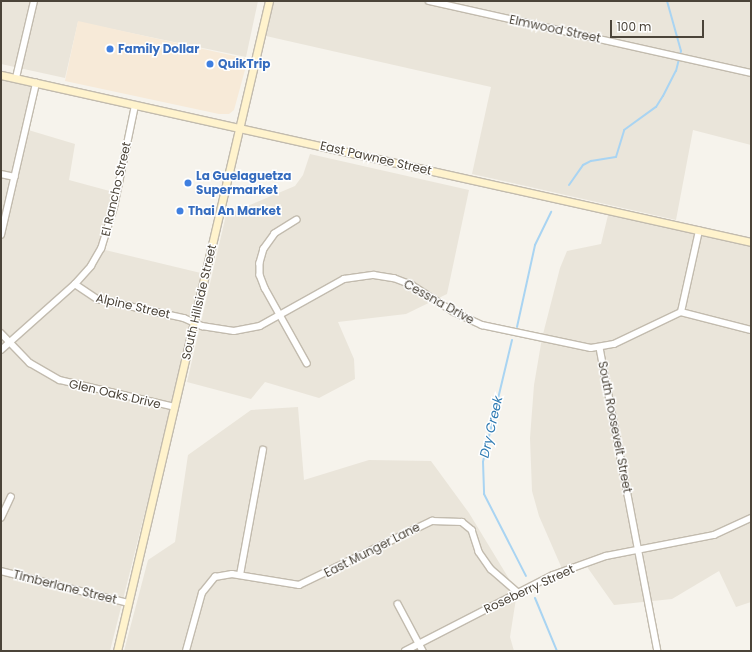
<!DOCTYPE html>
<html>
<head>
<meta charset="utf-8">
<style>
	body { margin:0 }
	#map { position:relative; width:752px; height:652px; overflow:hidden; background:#f6f3ec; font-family:Poppins,sans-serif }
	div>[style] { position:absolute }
	.residential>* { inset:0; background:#eae5da }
	.commercial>* { inset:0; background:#f7ead8 }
	.stream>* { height:2px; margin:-1px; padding:0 1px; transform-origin:1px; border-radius:1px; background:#a9d4f2 }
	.roads { filter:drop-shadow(1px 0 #c2bbae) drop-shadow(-1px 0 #c2bbae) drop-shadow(0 1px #c2bbae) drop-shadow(0 -1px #c2bbae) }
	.street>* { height:5.5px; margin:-2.75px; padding:0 2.75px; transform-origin:2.75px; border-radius:2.75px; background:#fff }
	.secondary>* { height:7px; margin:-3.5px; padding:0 3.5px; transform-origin:3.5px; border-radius:3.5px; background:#fff3cd }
	.dots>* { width:11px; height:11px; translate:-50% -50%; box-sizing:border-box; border:2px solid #fff; border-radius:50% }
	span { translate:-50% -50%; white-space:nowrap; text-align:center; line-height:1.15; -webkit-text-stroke:3px #fff; paint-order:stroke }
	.street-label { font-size:12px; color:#4b4439 }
	.shop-label { font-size:12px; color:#366cbe; font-weight:700 }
	.left { translate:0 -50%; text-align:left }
	.water-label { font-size:13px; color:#2e7ab2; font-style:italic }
	.frame { position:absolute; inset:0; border:2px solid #4b4439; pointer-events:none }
	.scale { position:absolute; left:610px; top:20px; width:94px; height:18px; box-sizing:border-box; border:2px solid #4b4439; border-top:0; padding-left:5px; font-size:12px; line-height:14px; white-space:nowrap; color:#4b4439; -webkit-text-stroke:3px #fff; paint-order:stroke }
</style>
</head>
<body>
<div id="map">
	<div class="residential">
		<i style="clip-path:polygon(1px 1px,258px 1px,246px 57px,78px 22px,65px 78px,1px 64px)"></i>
		<i style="clip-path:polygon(274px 1px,751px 1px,751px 145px,693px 130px,676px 220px,472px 174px,491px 87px,266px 36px)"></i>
		<i style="clip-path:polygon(1px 75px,36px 83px,25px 129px,75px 144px,69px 180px,117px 193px,101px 249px,205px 274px,110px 651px,1px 651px)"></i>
		<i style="clip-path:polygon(310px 154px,469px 190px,447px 294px,406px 314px,338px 322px,354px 359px,355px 379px,319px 398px,265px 382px,251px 399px,187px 382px,226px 215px,295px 186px,303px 175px)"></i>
		<i style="clip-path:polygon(609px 211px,751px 244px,751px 602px,736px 607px,719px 571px,672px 599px,614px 605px,585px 564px,563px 571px,539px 516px,532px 491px,530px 438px,534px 385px,542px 338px,560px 268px,567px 251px,601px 244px)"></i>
		<i style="clip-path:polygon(298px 407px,304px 480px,369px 460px,431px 461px,469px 513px,517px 592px,510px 637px,514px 651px,124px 651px,148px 560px,175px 542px,188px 455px,251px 410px)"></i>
	</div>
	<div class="commercial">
		<i style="clip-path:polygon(78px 21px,248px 59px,234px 110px,229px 114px,219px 114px,65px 81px)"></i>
	</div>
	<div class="stream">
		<i style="left:569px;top:185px;width:24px;rotate:-55deg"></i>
		<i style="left:583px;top:165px;width:9px;rotate:-27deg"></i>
		<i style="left:591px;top:161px;width:25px;rotate:-9deg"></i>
		<i style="left:616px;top:157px;width:28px;rotate:-73deg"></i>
		<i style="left:624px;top:130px;width:39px;rotate:-36deg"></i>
		<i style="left:656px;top:107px;width:13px;rotate:-58deg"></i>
		<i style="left:663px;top:96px;width:28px;rotate:-63deg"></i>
		<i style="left:676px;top:71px;width:21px;rotate:-76deg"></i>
		<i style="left:681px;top:51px;width:52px;rotate:-105.6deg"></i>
		<i style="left:517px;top:327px;width:84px;rotate:-77.6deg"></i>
		<i style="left:535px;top:245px;width:37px;rotate:-64deg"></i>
		<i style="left:512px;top:340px;width:125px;rotate:103.4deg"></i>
		<i style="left:483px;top:462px;width:32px;rotate:88deg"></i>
		<i style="left:484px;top:494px;width:92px;rotate:62.9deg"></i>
		<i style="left:535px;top:598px;width:57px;rotate:67.5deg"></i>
	</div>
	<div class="roads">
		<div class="street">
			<i style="left:429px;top:1px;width:330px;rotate:12.6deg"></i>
			<i style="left:16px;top:78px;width:79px;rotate:-76.8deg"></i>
			<i style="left:1px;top:174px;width:14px;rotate:12deg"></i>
			<i style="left:297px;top:220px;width:26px;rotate:148deg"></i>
			<i style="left:275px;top:234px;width:19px;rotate:126deg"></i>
			<i style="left:264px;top:249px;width:15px;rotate:106deg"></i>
			<i style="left:260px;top:263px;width:12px;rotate:90deg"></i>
			<i style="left:260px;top:275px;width:14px;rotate:69deg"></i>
			<i style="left:265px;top:288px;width:86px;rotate:60.8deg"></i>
			<i style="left:1px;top:235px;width:156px;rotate:-77deg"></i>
			<i style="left:75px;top:284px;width:27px;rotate:34deg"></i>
			<i style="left:97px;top:299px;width:89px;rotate:12.3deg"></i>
			<i style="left:184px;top:318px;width:20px;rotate:24deg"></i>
			<i style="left:202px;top:326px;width:32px;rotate:9deg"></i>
			<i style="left:234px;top:331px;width:26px;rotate:-11deg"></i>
			<i style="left:260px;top:326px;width:96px;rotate:-29.2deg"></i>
			<i style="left:344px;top:279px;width:30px;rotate:-8deg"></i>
			<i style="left:374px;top:275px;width:20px;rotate:9deg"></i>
			<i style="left:394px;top:278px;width:19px;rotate:21deg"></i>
			<i style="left:412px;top:285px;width:50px;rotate:32.7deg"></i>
			<i style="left:454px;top:312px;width:31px;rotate:25deg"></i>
			<i style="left:482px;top:325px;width:111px;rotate:11.9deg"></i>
			<i style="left:591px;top:348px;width:23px;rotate:-10deg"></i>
			<i style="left:614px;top:344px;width:74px;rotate:-25.5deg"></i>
			<i style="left:681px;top:312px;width:72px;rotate:14.4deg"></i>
			<i style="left:681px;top:312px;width:83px;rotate:-77.5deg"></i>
			<i style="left:1px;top:333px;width:42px;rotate:46deg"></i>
			<i style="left:30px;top:363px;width:34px;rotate:30deg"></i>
			<i style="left:60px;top:380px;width:118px;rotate:13.2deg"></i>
			<i style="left:600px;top:348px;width:309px;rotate:79.2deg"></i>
			<i style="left:1px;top:350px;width:99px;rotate:-41.7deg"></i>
			<i style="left:75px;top:284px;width:24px;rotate:-48deg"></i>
			<i style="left:91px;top:266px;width:20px;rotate:-60deg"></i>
			<i style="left:101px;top:249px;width:44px;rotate:-72.8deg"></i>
			<i style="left:114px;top:207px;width:103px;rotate:-78.3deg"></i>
			<i style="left:1px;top:518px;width:23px;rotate:-65deg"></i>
			<i style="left:1px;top:571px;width:131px;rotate:14.1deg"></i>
			<i style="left:240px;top:575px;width:127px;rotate:-79.6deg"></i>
			<i style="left:398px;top:604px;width:53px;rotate:62deg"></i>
			<i style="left:186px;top:651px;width:60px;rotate:-74.6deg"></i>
			<i style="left:202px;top:593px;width:21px;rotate:-51deg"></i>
			<i style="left:215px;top:577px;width:17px;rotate:-10deg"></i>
			<i style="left:232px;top:574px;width:68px;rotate:9.3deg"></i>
			<i style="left:299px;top:585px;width:148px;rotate:-25.7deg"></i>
			<i style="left:432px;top:521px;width:30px;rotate:2deg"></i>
			<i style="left:462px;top:522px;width:13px;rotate:39deg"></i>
			<i style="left:472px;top:530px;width:23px;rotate:72deg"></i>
			<i style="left:479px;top:552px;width:21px;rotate:55deg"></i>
			<i style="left:491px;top:569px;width:35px;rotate:41deg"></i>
			<i style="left:405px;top:651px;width:166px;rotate:-27.2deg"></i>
			<i style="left:553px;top:575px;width:56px;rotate:-19.7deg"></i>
			<i style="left:606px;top:556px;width:110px;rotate:-11deg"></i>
			<i style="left:714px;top:535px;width:41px;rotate:-24.7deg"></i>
		</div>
		<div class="secondary">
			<i style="left:1px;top:75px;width:768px;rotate:12.55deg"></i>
			<i style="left:117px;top:651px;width:668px;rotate:-76.84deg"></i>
		</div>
	</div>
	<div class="dots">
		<i style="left:110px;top:49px;background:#3f7fe0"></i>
		<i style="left:210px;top:64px;background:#3f7fe0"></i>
		<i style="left:188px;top:183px;background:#3f7fe0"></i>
		<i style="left:180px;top:211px;background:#3f7fe0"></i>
	</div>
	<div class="street-label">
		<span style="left:555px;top:29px;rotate:12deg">Elmwood Street</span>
		<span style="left:376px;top:158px;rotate:13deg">East Pawnee Street</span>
		<span style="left:116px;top:189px;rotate:-77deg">El Rancho Street</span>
		<span style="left:199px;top:302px;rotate:-77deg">South Hillside Street</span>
		<span style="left:439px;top:302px;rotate:29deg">Cessna Drive</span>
		<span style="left:133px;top:306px;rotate:13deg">Alpine Street</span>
		<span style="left:115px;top:394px;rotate:13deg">Glen Oaks Drive</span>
		<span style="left:615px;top:427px;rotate:79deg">South Roosevelt Street</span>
		<span style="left:372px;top:550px;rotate:-27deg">East Munger Lane</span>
		<span style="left:65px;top:587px;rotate:14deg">Timberlane Street</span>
		<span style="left:529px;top:589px;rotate:-25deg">Roseberry Street</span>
	</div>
	<div class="shop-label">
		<span class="left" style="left:118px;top:49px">Family Dollar</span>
		<span class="left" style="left:218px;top:64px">QuikTrip</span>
		<span class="left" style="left:196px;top:183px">La Guelaguetza<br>Supermarket</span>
		<span class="left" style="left:188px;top:211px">Thai An Market</span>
	</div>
	<div class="water-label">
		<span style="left:492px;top:427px;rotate:-77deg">Dry Creek</span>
	</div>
	<div class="frame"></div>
	<div class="scale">100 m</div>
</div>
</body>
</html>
